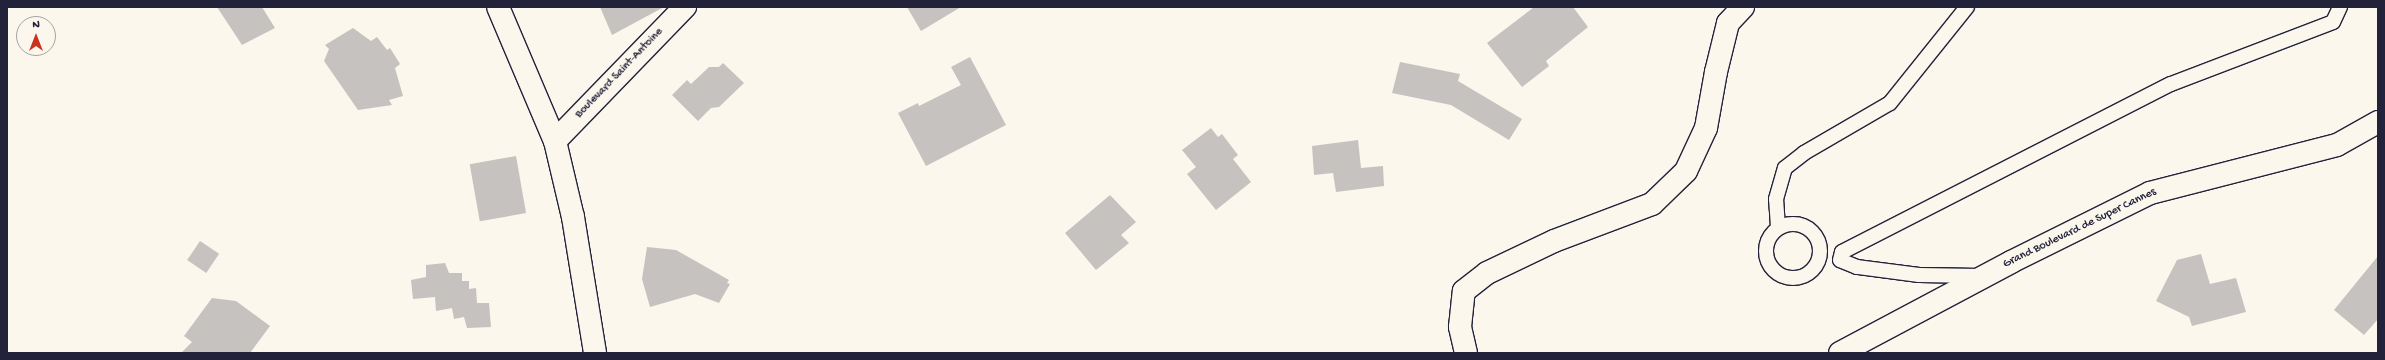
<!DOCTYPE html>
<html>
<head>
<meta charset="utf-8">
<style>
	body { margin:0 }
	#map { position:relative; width:2385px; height:360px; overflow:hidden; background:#fbf7ec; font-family:"Gochi Hand",sans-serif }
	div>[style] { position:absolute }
	.building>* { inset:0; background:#c6c2c0; transform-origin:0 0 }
	.roads { filter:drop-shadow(1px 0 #22223b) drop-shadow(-1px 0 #22223b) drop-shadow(0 1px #22223b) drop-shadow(0 -1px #22223b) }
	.lane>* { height:14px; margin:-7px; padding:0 7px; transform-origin:7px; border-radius:7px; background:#fbf7ec }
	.lane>.ring { margin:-7px; padding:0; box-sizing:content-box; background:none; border:14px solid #fbf7ec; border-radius:50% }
	.street>* { height:22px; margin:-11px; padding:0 11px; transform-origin:11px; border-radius:11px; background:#fbf7ec }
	span { translate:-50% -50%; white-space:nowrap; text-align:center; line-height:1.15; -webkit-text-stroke:4px #fbf7ec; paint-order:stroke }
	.street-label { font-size:12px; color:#22223b }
	.frame { position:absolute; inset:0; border:8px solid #22223b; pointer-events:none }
	.north { position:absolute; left:16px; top:16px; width:40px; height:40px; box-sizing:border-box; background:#fbf7ec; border:1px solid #a4a2a5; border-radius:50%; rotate:0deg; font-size:11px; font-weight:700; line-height:16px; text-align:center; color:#22223b }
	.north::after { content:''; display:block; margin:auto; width:14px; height:18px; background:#c8321e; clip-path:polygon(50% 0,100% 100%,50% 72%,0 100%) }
</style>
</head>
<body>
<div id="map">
	<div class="building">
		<i style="clip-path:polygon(217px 7px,262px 7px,275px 28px,242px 45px)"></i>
		<i style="clip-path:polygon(600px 7px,664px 7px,612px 35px)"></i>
		<i style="clip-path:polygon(907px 7px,961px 7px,921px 31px)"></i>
		<i style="clip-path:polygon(1534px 7px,1573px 7px,1588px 27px,1546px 61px,1549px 66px,1522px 87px,1487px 43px)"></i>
		<i style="clip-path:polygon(353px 28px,371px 41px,377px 37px,387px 50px,390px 48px,400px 64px,395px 68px,403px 96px,389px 100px,392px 105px,358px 110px,324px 61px,329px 49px,325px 45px)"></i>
		<i style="clip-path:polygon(970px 57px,1006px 125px,926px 166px,898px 113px,918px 103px,919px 106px,961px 85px,951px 67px)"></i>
		<i style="clip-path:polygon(1400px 62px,1460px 74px,1458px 81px,1522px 119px,1509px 140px,1451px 105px,1392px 93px)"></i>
		<i style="clip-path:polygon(723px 63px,744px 83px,719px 107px,711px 108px,698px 121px,672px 95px,687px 80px,691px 84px,709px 67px,719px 67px)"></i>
		<i style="clip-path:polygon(1211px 128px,1218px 137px,1222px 134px,1238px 155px,1233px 159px,1251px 182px,1216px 210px,1187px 174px,1196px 167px,1182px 150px)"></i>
		<i style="clip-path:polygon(1358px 140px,1361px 168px,1383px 166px,1384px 186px,1336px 192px,1333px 173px,1314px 175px,1312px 146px)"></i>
		<i style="left:516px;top:156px;width:58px;height:47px;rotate:80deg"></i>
		<i style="clip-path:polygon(1110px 195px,1136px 222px,1121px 235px,1129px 243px,1096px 270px,1065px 233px)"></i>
		<i style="left:200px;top:241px;width:23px;height:23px;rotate:34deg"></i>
		<i style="clip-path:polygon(647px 247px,676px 250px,729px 280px,727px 283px,730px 284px,719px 303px,695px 294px,650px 307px,642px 279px)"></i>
		<i style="clip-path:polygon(2201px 254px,2210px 284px,2236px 278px,2246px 312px,2192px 326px,2189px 317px,2156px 301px,2177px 260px)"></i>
		<i style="clip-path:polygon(2378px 256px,2378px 319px,2364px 335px,2334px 310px)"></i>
		<i style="clip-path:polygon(445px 263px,449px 273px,462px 273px,462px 281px,469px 281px,469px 289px,476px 288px,477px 303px,489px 303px,491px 327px,467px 328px,464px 317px,454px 319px,452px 308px,436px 311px,435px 297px,413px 299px,411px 280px,426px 277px,426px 265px)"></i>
		<i style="clip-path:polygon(212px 298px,236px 301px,270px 326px,250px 353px,181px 353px,192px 342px,184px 336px)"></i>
	</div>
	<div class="roads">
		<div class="lane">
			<i class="ring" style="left:1766px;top:224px;width:40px;height:40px"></i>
			<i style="left:1778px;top:227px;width:28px;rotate:-94deg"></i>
			<i style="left:1776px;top:199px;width:32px;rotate:-74deg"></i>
			<i style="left:1785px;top:168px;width:24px;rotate:-38deg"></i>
			<i style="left:1804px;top:153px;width:99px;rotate:-30.2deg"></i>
			<i style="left:1890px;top:103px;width:123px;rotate:-51.3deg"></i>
			<i style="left:1980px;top:276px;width:61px;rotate:-179.1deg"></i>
			<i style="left:1919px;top:275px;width:63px;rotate:-172.6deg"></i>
			<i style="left:1857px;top:267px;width:18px;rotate:-158deg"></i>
			<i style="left:1840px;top:260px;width:8px;rotate:-76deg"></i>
			<i style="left:1842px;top:252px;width:369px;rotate:-27.1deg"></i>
			<i style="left:2171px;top:84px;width:173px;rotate:-20.9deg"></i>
			<i style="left:2333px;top:22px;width:17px;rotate:-65deg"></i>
		</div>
		<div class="street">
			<i style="left:498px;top:7px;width:146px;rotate:67deg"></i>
			<i style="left:555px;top:141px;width:78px;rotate:76.7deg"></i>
			<i style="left:573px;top:217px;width:138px;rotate:80.8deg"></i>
			<i style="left:555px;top:141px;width:187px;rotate:-45.9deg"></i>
			<i style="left:1466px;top:353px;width:27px;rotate:-103deg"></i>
			<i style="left:1460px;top:327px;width:36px;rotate:-84deg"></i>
			<i style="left:1464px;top:291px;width:29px;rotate:-38deg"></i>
			<i style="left:1487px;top:273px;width:74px;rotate:-25.5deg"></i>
			<i style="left:1554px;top:241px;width:105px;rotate:-20.7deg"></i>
			<i style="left:1652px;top:204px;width:47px;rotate:-44.1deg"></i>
			<i style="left:1686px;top:171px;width:47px;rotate:-65.1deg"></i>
			<i style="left:1706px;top:128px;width:57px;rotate:-79.9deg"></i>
			<i style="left:1716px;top:72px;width:50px;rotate:-76.2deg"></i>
			<i style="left:1728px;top:23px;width:22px;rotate:-47deg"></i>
			<i style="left:1840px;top:353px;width:194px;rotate:-28deg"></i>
			<i style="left:2011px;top:262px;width:155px;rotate:-26.4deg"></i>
			<i style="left:2150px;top:193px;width:193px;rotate:-14.4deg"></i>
			<i style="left:2337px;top:145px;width:47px;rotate:-29.3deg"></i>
		</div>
	</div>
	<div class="street-label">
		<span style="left:620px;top:74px;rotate:-46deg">Boulevard Saint-Antoine</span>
		<span style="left:2080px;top:229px;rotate:-26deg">Grand Boulevard de Super Cannes</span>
	</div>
	<div class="frame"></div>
	<div class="north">N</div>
</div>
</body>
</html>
